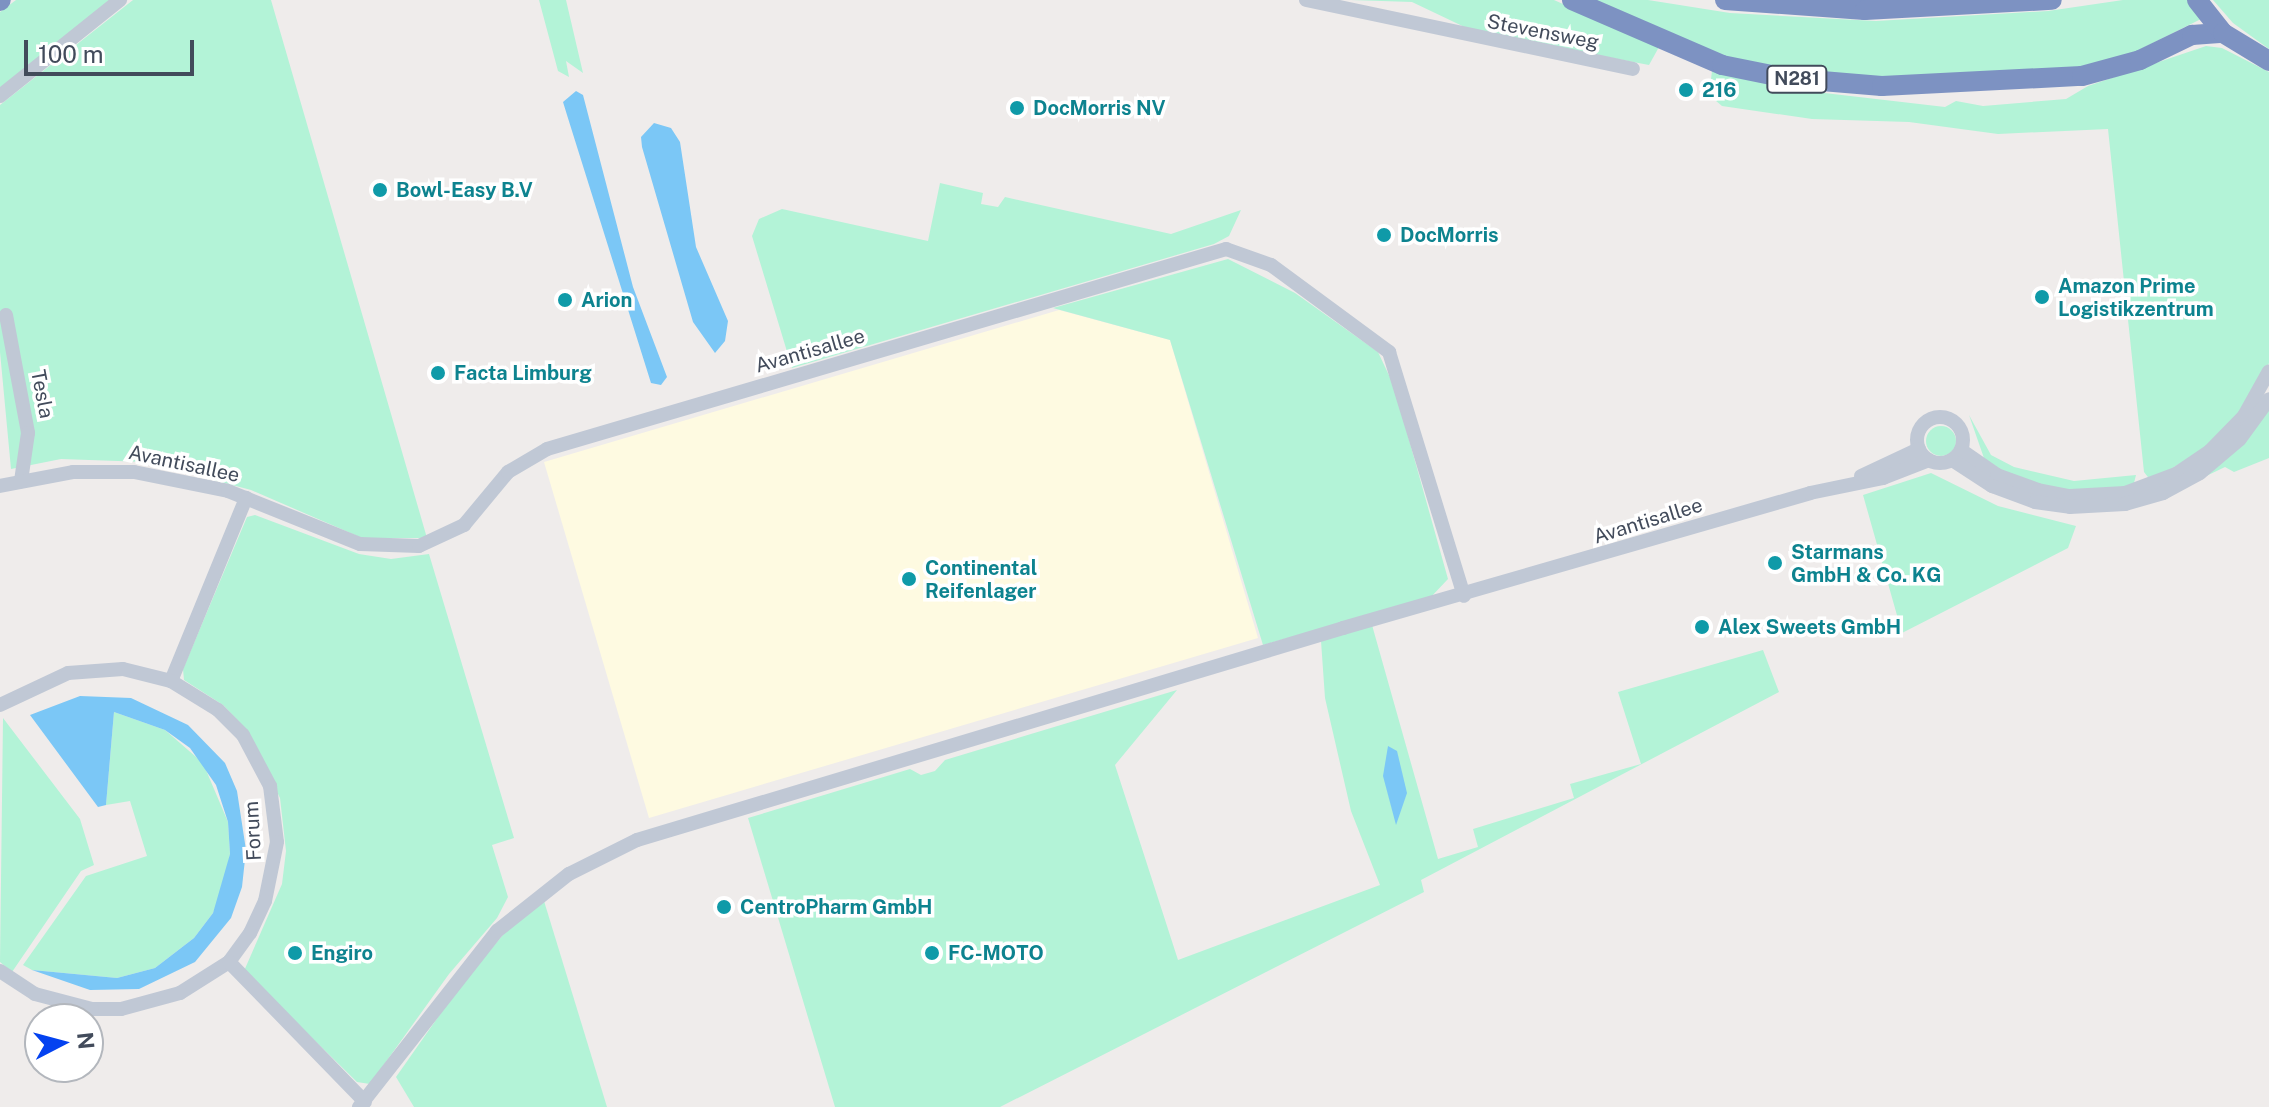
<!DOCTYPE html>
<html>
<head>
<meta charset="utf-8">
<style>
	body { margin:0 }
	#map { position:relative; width:2269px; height:1107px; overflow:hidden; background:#efeceb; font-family:"Public Sans",sans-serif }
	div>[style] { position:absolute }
	.commercial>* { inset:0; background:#fefae1 }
	.green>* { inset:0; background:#b3f3d7 }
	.round { border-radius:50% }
	.water>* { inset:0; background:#7bc7f6 }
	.minor>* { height:14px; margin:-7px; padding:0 7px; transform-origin:7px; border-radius:7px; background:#c0c8d5 }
	.minor>.ring { margin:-7px; padding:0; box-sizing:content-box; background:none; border:14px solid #c0c8d5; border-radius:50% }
	.highway>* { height:20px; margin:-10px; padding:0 10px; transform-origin:10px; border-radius:10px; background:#7d92c2 }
	.dots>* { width:22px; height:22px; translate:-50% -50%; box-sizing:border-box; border:4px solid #fff; border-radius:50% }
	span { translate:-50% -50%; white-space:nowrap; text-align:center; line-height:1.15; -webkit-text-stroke:7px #fff; paint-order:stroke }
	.shield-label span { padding:2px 6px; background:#fff; border:2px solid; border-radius:6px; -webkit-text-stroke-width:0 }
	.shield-label { font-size:18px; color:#424b5b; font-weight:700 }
	.street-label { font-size:20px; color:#424b5b }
	.culture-label { font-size:20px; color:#0d838f; font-weight:700 }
	.left { translate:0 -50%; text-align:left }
	.north { position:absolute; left:24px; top:1003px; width:80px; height:80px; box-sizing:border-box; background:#fff; border:2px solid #b3b7bd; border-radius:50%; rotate:84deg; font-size:22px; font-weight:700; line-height:32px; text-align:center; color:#424b5b }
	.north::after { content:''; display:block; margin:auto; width:28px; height:36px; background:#0442f0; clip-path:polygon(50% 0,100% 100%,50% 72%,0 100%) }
	.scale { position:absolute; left:24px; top:40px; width:170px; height:36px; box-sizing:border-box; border:4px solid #424b5b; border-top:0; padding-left:10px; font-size:24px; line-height:28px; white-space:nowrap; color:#424b5b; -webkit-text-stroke:6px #fff; paint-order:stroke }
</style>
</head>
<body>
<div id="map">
	<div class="commercial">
		<i style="clip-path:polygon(1059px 310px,1170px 340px,1258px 638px,649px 818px,544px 462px)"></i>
	</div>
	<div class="green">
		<i style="clip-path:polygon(16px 0,113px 0,0 89px,0 12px)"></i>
		<i style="clip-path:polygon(133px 0,271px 0,427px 538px,362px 538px,251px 490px,146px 462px,61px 459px,11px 469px,0 352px,0 105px)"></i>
		<i style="clip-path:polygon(539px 0,566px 0,583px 73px,566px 61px,569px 77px,558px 71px)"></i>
		<i style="clip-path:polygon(1351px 0,1554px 0,1659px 47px,1649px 65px,1475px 32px,1412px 2px)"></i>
		<i style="clip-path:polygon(1578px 0,1648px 0,1730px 13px,1876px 21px,2048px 11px,2123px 0,2189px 0,2201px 19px,2135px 52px,2079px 68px,1951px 83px,1754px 67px)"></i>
		<i style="clip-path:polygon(2213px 0,2269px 0,2269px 49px,2233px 23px)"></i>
		<i style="clip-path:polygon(2206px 46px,2222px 48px,2269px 72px,2269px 363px,2255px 395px,2217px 441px,2151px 481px,2144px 472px,2108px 129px,1998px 134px,1909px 122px,1812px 119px,1722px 106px,1709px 95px,1712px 71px,1790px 89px,1945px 107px,1956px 101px,1983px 106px,2066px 99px,2088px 86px)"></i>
		<i style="clip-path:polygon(940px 183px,983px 193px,981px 204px,998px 207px,1005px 197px,1171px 234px,1241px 210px,1229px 236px,1214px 244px,792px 368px,752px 236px,759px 219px,782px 209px,928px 241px)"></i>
		<i style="clip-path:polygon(1228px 259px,1295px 293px,1378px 352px,1394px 386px,1448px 579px,1430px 598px,1263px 645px,1170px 340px,1053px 308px)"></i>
		<i style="clip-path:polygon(2269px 404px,2269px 458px,2234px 472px,2225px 467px,2179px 489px)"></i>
		<i style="clip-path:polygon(1969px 415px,1991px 455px,2014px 467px,2074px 481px,2136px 475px,2133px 487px,2097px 493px,2027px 484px,1985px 461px)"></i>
		<i class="round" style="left:1926px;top:426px;width:30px;height:30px"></i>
		<i style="clip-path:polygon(1931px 473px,1998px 506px,2076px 526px,2068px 548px,1902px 633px,1863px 495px)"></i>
		<i style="clip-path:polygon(255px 515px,359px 554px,391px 559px,429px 554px,514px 838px,492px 845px,508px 897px,497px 918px,449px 974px,370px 1084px,357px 1082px,244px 971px,282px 884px,286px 851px,280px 798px,245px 728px,223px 705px,184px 680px,183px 669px,247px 517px)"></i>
		<i style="clip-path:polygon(1372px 625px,1438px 859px,1478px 847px,1473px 829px,1574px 798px,1570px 784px,1641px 764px,1618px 692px,1763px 650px,1779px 692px,1421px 880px,1424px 892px,1000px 1107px,835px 1107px,748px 818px,910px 769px,921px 775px,935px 771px,945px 760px,1177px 690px,1115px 765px,1178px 960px,1380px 885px,1351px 811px,1325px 698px,1321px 641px)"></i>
		<i style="clip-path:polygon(114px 712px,165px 730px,203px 763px,228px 822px,230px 854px,223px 888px,213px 913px,194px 938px,155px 968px,117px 978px,32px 970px,23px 965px,86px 876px,147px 856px,130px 801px,106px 805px)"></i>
		<i style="clip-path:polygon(3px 718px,80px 819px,94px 865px,81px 871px,12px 972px,0 962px)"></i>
		<i style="clip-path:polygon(544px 901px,607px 1107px,414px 1107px,396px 1077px,462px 983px,508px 929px)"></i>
	</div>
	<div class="water">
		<i style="clip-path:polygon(576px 91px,583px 95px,633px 287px,667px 377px,661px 385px,651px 383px,567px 115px,563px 102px)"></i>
		<i style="clip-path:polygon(654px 123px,671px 128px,680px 142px,696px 247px,728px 321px,725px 341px,715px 353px,693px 322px,642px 147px,641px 137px)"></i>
		<i style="clip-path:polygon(80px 696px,131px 698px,188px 725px,225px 763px,237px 791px,246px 850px,242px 887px,231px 918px,195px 962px,139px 989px,90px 990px,32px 970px,117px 978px,155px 968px,194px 938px,213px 913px,230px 854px,228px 822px,216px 785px,190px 748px,165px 730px,114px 712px,106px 805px,98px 807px,30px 715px)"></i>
		<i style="clip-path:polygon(1388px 746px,1397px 751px,1407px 793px,1396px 825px,1383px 776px)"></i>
	</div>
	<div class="minor">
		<i style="left:1306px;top:0;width:334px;rotate:11.9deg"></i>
		<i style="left:0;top:96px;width:154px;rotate:-38.7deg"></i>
		<i style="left:6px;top:315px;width:120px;rotate:79.4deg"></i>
		<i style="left:28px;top:433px;width:49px;rotate:98.3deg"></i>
		<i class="ring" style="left:1917px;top:417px;width:32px;height:32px"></i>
		<i style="left:1961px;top:450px;width:44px;rotate:34.8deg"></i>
		<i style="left:1997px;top:475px;width:44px;rotate:20.1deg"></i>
		<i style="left:2038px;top:490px;width:33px;rotate:11deg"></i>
		<i style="left:2070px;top:496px;width:55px;rotate:-3.1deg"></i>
		<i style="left:2125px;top:493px;width:54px;rotate:-20.4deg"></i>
		<i style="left:2176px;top:474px;width:41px;rotate:-34.1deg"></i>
		<i style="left:2210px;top:451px;width:49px;rotate:-45.8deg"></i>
		<i style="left:2244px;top:416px;width:51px;rotate:-60.9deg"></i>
		<i style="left:1952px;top:460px;width:48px;rotate:33deg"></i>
		<i style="left:1992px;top:486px;width:46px;rotate:20.4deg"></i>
		<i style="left:2035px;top:502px;width:35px;rotate:8deg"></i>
		<i style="left:2070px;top:507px;width:55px;rotate:-3.1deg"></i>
		<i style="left:2125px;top:504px;width:40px;rotate:-16deg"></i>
		<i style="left:2163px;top:493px;width:42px;rotate:-28.4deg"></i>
		<i style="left:2200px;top:473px;width:52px;rotate:-40.4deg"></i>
		<i style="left:2240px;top:439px;width:49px;rotate:-54.1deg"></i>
		<i style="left:1861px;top:476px;width:64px;rotate:-25deg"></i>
		<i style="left:0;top:486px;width:74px;rotate:-10.9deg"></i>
		<i style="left:73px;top:472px;width:61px"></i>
		<i style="left:134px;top:472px;width:96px;rotate:11.4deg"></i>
		<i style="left:228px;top:491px;width:142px;rotate:21.9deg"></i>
		<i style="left:360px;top:544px;width:59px;rotate:1.9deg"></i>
		<i style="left:419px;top:546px;width:50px;rotate:-25deg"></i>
		<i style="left:464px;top:525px;width:69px;rotate:-50.3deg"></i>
		<i style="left:508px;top:472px;width:45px;rotate:-30.5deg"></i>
		<i style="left:547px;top:449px;width:708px;rotate:-16.41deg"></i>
		<i style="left:1226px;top:249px;width:48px;rotate:19.6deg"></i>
		<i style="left:1271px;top:265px;width:147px;rotate:36.4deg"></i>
		<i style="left:1389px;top:352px;width:255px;rotate:72.9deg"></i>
		<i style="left:171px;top:681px;width:198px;rotate:-67.7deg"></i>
		<i style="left:0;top:705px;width:75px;rotate:-25.2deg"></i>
		<i style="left:68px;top:673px;width:55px;rotate:-4.2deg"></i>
		<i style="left:123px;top:669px;width:49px;rotate:14deg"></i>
		<i style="left:171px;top:681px;width:55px;rotate:31.7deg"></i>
		<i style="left:218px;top:710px;width:35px;rotate:45deg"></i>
		<i style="left:243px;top:735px;width:58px;rotate:62.1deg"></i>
		<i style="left:270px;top:786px;width:56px;rotate:82.9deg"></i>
		<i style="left:277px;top:842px;width:60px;rotate:101.5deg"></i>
		<i style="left:265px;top:901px;width:35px;rotate:115deg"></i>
		<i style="left:250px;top:933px;width:36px;rotate:126deg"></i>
		<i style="left:229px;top:962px;width:58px;rotate:147.7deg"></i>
		<i style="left:180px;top:993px;width:61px;rotate:164.8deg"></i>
		<i style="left:121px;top:1009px;width:29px;rotate:180deg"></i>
		<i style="left:92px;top:1009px;width:59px;rotate:-165.3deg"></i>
		<i style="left:35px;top:994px;width:42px;rotate:-146.7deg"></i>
		<i style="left:229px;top:962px;width:195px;rotate:45.8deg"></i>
		<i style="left:359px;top:1107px;width:224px;rotate:-51.9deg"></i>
		<i style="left:497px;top:931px;width:92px;rotate:-38.4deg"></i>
		<i style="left:569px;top:874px;width:76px;rotate:-26.6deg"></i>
		<i style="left:637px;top:840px;width:737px;rotate:-16.71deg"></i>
		<i style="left:1343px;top:628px;width:486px;rotate:-16.1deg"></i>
		<i style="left:1810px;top:493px;width:75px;rotate:-11.6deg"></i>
		<i style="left:1883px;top:478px;width:49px;rotate:-21.4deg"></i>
	</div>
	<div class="highway">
		<i style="left:1572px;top:0;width:163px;rotate:23.4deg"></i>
		<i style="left:1722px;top:65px;width:65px;rotate:11.5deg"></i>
		<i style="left:1786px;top:78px;width:96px;rotate:4.8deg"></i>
		<i style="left:1882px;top:86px;width:200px;rotate:-2.9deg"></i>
		<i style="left:2082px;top:76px;width:60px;rotate:-15.4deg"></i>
		<i style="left:2140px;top:60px;width:58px;rotate:-25.7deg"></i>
		<i style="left:2192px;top:35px;width:31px;rotate:-4deg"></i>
		<i style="left:1725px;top:0;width:140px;rotate:4.1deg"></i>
		<i style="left:1865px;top:10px;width:187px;rotate:-3.1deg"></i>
		<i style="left:2197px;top:0;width:42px;rotate:51.8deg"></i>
		<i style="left:2223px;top:33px;width:54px;rotate:31.3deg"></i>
		<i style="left:0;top:1px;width:1px;rotate:-45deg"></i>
	</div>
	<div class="dots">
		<i style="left:1686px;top:90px;background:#0f9aa8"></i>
		<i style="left:1017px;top:108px;background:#0f9aa8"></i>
		<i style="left:380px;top:190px;background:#0f9aa8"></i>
		<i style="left:1384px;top:235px;background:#0f9aa8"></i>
		<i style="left:2042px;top:297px;background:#0f9aa8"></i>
		<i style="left:565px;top:300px;background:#0f9aa8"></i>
		<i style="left:438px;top:373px;background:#0f9aa8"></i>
		<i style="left:1775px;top:563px;background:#0f9aa8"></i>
		<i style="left:909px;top:579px;background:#0f9aa8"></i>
		<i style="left:1702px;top:627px;background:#0f9aa8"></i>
		<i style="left:724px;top:907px;background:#0f9aa8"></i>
		<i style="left:295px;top:953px;background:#0f9aa8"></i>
		<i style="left:932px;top:953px;background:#0f9aa8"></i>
	</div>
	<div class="shield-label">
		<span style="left:1797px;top:79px">N281</span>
	</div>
	<div class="street-label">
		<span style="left:1543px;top:32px;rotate:11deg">Stevensweg</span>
		<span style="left:810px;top:351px;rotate:-16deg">Avantisallee</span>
		<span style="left:42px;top:394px;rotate:79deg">Tesla</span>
		<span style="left:184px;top:464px;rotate:12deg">Avantisallee</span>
		<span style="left:1648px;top:521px;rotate:-17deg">Avantisallee</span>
		<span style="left:253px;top:831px;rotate:-93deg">Forum</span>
	</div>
	<div class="culture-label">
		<span class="left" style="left:1702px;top:90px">216</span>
		<span class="left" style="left:1033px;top:108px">DocMorris NV</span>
		<span class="left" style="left:396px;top:190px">Bowl-Easy B.V</span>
		<span class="left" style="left:1400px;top:235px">DocMorris</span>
		<span class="left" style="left:2058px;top:298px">Amazon Prime<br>Logistikzentrum</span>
		<span class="left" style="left:581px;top:300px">Arion</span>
		<span class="left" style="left:454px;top:373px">Facta Limburg</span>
		<span class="left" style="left:1791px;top:564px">Starmans<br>GmbH &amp; Co. KG</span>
		<span class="left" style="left:925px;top:580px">Continental<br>Reifenlager</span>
		<span class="left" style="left:1718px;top:627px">Alex Sweets GmbH</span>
		<span class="left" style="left:740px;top:907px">CentroPharm GmbH</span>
		<span class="left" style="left:311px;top:953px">Engiro</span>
		<span class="left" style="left:948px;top:953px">FC-MOTO</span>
	</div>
	<div class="north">N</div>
	<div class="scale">100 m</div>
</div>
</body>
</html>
